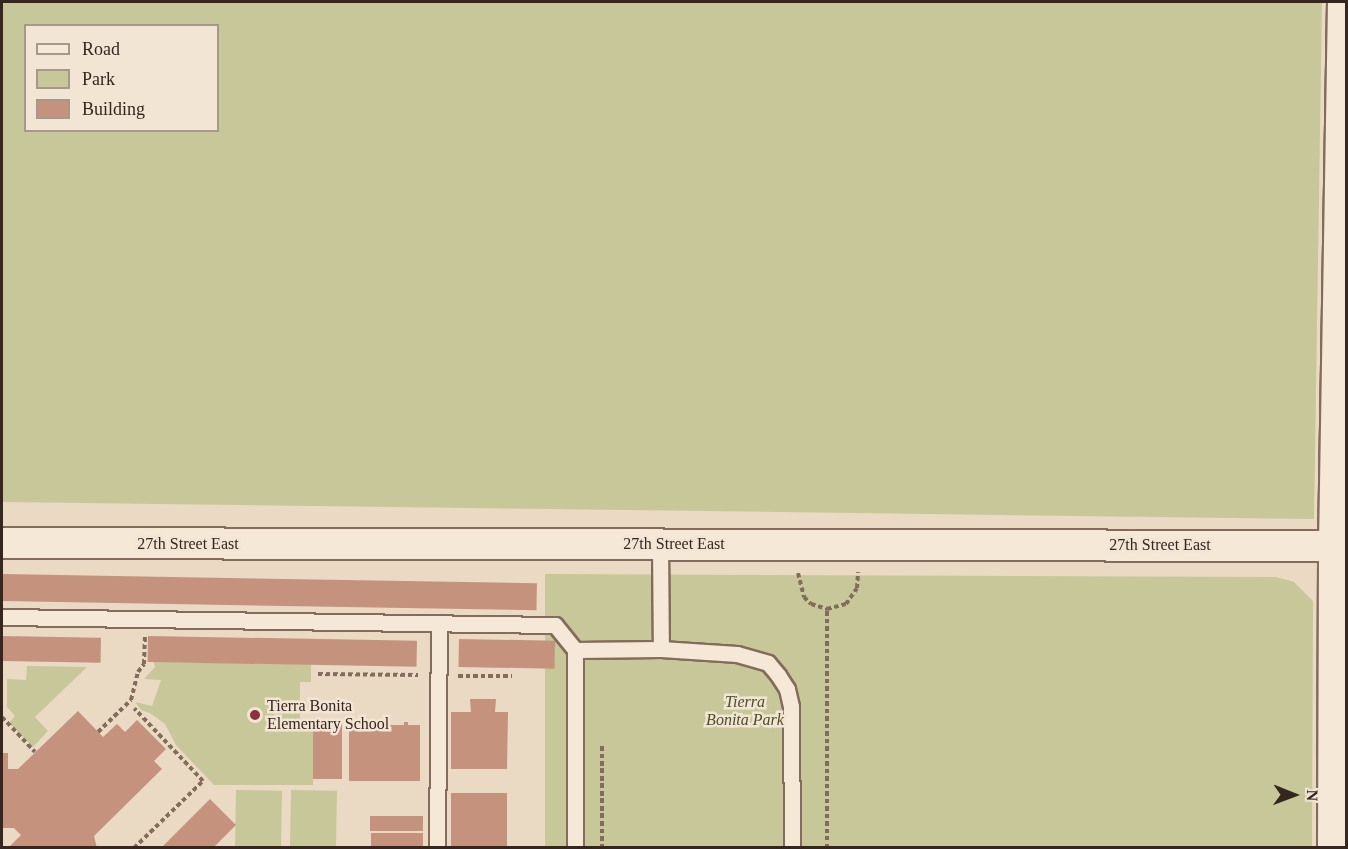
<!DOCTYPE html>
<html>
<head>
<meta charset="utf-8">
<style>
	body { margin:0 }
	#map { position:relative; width:1348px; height:849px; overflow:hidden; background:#eadac4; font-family:Georgia,serif }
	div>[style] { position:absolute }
	.green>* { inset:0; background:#c7c799; transform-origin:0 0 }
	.building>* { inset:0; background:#c5927d; transform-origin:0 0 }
	.path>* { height:4px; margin-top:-2px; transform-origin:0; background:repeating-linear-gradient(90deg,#836c5c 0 4.5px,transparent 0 7.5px) }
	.roads { filter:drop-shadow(2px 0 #836c5c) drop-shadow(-2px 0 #836c5c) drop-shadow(0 2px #836c5c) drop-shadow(0 -2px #836c5c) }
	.service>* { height:15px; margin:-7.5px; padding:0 7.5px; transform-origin:7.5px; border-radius:7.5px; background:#f6e8d7 }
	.minor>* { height:30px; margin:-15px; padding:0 15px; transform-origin:15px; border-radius:15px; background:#f6e8d7 }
	.dots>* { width:16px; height:16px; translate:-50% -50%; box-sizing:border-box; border:3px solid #f2e5d3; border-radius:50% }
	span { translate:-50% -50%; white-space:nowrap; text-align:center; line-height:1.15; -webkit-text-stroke:5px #f2e5d3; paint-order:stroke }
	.street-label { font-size:16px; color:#35261f }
	.park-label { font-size:16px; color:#4a4f27; font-style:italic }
	.poi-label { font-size:16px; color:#35261f }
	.left { translate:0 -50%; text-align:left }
	.frame { position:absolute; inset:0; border:3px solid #35261f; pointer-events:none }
	.legend { position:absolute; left:24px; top:24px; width:195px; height:108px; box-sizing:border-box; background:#f2e5d3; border:2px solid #a6998b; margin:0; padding:8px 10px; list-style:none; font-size:18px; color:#35261f }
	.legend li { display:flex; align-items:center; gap:12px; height:30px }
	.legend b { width:30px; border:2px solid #a6998b }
	.north { position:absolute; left:1264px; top:765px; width:60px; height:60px; -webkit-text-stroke:4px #f2e5d3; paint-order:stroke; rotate:91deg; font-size:16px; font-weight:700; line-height:24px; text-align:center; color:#35261f }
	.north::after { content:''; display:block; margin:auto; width:21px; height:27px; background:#35261f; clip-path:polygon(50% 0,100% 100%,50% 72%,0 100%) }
</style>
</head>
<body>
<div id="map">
	<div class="green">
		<i style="clip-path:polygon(evenodd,2px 2px,1322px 2px,1314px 519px,2px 502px,2px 2px,26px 26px,218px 26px,218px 130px,26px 130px,26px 26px)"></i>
		<i style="clip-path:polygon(545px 574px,1276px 577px,1294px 582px,1313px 601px,1312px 847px,545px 848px)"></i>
		<i style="clip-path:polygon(154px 662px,311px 664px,311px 682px,300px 682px,300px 726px,313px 727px,313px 785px,214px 785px,176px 745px,165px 724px,150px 713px,141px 710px,135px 702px,152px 706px,161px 680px,144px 679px,155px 667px)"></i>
		<i style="clip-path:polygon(27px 666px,87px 667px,35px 717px,48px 731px,33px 747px,9px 723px,15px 716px,7px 707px,7px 679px,26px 680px)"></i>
		<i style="left:236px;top:790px;width:46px;height:57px;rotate:1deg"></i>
		<i style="left:291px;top:790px;width:46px;height:57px;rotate:1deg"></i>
	</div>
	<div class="building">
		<i style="left:3px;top:574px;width:534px;height:27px;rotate:1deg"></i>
		<i style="left:2px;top:636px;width:99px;height:25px;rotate:1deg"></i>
		<i style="left:148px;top:636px;width:269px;height:26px;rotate:1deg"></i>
		<i style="left:459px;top:639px;width:96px;height:28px;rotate:1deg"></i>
		<i style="clip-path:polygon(470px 699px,496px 699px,495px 712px,508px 712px,507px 769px,451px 769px,451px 712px,471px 712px)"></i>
		<i style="clip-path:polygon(78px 711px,103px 737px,117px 724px,125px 732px,137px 720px,166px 749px,154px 761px,162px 769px,94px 836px,97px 848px,8px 848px,21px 835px,14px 828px,2px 828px,2px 753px,8px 753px,8px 769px,18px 769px)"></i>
		<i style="clip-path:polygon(404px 722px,408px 722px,408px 725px,420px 725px,420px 781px,349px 781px,349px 725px,404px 725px)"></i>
		<i style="left:313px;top:723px;width:29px;height:56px"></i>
		<i style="left:451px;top:793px;width:56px;height:55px"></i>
		<i style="clip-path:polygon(210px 799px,236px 825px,213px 848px,161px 848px)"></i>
		<i style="left:423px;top:816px;width:15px;height:53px;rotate:90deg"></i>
		<i style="left:371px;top:833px;width:52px;height:14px"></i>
	</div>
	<div class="path">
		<i style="left:798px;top:573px;width:25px;rotate:76deg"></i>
		<i style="left:804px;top:597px;width:10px;rotate:45deg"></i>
		<i style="left:811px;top:604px;width:17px;rotate:17deg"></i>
		<i style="left:827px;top:609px;width:20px;rotate:-15deg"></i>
		<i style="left:846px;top:604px;width:19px;rotate:-55deg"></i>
		<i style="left:857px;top:588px;width:16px;rotate:-86deg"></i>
		<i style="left:318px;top:674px;width:100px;rotate:0.6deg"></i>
		<i style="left:458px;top:676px;width:54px"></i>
		<i style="left:2px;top:717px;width:48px;rotate:46.7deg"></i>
		<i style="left:98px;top:732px;width:46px;rotate:-44.1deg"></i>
		<i style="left:131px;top:700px;width:29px;rotate:-76deg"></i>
		<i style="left:138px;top:672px;width:10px;rotate:-53deg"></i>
		<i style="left:144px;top:664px;width:27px;rotate:-88deg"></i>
		<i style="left:134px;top:848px;width:96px;rotate:-44.2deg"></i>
		<i style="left:203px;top:781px;width:100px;rotate:-133.4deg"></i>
		<i style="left:602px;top:848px;width:103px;rotate:-90deg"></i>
		<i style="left:827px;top:848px;width:239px;rotate:-90deg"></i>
	</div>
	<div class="roads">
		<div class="service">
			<i style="left:660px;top:544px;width:105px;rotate:89.5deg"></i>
			<i style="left:2px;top:617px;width:553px;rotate:0.83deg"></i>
			<i style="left:555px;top:625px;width:32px;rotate:51deg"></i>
			<i style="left:437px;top:848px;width:225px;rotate:-89.5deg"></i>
			<i style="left:575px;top:848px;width:198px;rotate:-90deg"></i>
			<i style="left:575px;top:650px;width:86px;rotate:-0.7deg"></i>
			<i style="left:661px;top:649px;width:76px;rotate:3.8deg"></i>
			<i style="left:737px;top:654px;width:32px;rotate:16deg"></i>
			<i style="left:768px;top:663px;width:16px;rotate:50deg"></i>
			<i style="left:778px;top:675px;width:17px;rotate:57deg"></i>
			<i style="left:787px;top:689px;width:18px;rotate:77deg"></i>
			<i style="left:791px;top:707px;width:141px;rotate:89.6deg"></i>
		</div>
		<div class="minor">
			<i style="left:2px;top:543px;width:1344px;rotate:0.13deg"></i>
			<i style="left:1333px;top:848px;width:303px;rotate:-89.8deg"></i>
			<i style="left:1334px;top:545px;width:543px;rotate:-89.05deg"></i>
		</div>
	</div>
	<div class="dots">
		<i style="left:255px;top:715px;background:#8d313e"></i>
	</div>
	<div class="street-label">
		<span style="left:188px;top:544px">27th Street East</span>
		<span style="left:674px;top:544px">27th Street East</span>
		<span style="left:1160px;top:545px">27th Street East</span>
	</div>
	<div class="park-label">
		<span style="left:745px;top:711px">Tierra<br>Bonita Park</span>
	</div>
	<div class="poi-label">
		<span class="left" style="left:267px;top:715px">Tierra Bonita<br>Elementary School</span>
	</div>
	<div class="frame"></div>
	<ul class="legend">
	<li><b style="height:8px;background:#f6e8d7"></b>Road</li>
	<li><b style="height:16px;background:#c7c799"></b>Park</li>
	<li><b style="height:16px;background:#c5927d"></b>Building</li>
	</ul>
	<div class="north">N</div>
</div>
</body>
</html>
